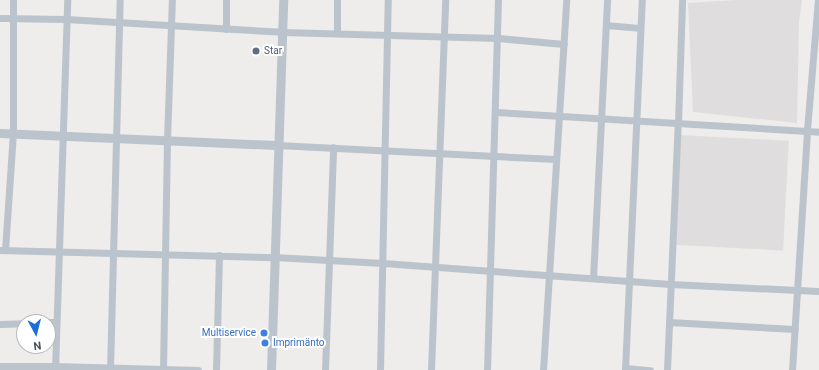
<!DOCTYPE html>
<html>
<head>
<meta charset="utf-8">
<style>
	body { margin:0 }
	#map { position:relative; width:819px; height:370px; overflow:hidden; background:#efecec; font-family:Roboto,sans-serif }
	div>[style] { position:absolute }
	.education>* { inset:0; background:#e0ddde; transform-origin:0 0 }
	.minor>* { height:7px; margin:-3.5px; padding:0 3.5px; transform-origin:3.5px; border-radius:3.5px; background:#bbc4cc }
	.tertiary>* { height:9px; margin:-4.5px; padding:0 4.5px; transform-origin:4.5px; border-radius:4.5px; background:#bbc4cc }
	.dots>* { width:11px; height:11px; translate:-50% -50%; box-sizing:border-box; border:2px solid #fff; border-radius:50% }
	span { translate:-50% -50%; white-space:nowrap; text-align:center; line-height:1.15; -webkit-text-stroke:4px #fff; paint-order:stroke }
	.service-label { font-size:10px; color:#4e5e75 }
	.left { translate:0 -50%; text-align:left }
	.shop-label { font-size:10px; color:#366cbe }
	.right { translate:-100% -50%; text-align:right }
	.north { position:absolute; left:16px; top:314px; width:40px; height:40px; box-sizing:border-box; background:#fff; border:1px solid #b5b9bd; border-radius:50%; rotate:173deg; font-size:11px; font-weight:700; line-height:16px; text-align:center; color:#455059 }
	.north::after { content:''; display:block; margin:auto; width:14px; height:18px; background:#1b6eda; clip-path:polygon(50% 0,100% 100%,50% 72%,0 100%) }
</style>
</head>
<body>
<div id="map">
	<div class="education">
		<i style="clip-path:polygon(737px 0,802px 0,799px 21px,797px 123px,693px 112px,688px 3px)"></i>
		<i style="left:679px;top:135px;width:110px;height:110px;rotate:3deg"></i>
	</div>
	<div class="minor">
		<i style="left:0;top:18px;width:66px;rotate:0.9deg"></i>
		<i style="left:66px;top:19px;width:216px;rotate:3.4deg"></i>
		<i style="left:282px;top:32px;width:216px;rotate:1.6deg"></i>
		<i style="left:498px;top:38px;width:66px;rotate:5.2deg"></i>
		<i style="left:606px;top:25px;width:33px;rotate:5deg"></i>
		<i style="left:226px;top:29px;width:29px;rotate:-90deg"></i>
		<i style="left:337px;top:33px;width:33px;rotate:-90deg"></i>
		<i style="left:496px;top:112px;width:324px;rotate:3.5deg"></i>
		<i style="left:277px;top:145px;width:279px;rotate:2.9deg"></i>
		<i style="left:0;top:250px;width:274px;rotate:1.5deg"></i>
		<i style="left:274px;top:257px;width:109px;rotate:3.2deg"></i>
		<i style="left:383px;top:263px;width:288px;rotate:4.2deg"></i>
		<i style="left:670px;top:284px;width:149px;rotate:2.7deg"></i>
		<i style="left:5px;top:250px;width:116px;rotate:-86.1deg"></i>
		<i style="left:13px;top:134px;width:134px;rotate:-90deg"></i>
		<i style="left:593px;top:278px;width:278px;rotate:-87.1deg"></i>
		<i style="left:46px;top:322px;width:10px"></i>
		<i style="left:669px;top:322px;width:126px;rotate:3.2deg"></i>
		<i style="left:0;top:324px;width:24px;rotate:-2deg"></i>
		<i style="left:0;top:366px;width:55px"></i>
		<i style="left:55px;top:366px;width:143px;rotate:1.6deg"></i>
		<i style="left:625px;top:368px;width:25px;rotate:5deg"></i>
		<i style="left:55px;top:370px;width:370px;rotate:-88.1deg"></i>
		<i style="left:110px;top:370px;width:370px;rotate:-88.5deg"></i>
		<i style="left:163px;top:370px;width:230px;rotate:-89deg"></i>
		<i style="left:167px;top:140px;width:140px;rotate:-88deg"></i>
		<i style="left:216px;top:370px;width:115px;rotate:-88.5deg"></i>
		<i style="left:325px;top:370px;width:223px;rotate:-87.9deg"></i>
		<i style="left:380px;top:370px;width:370px;rotate:-88.8deg"></i>
		<i style="left:431px;top:370px;width:370px;rotate:-87.8deg"></i>
		<i style="left:487px;top:370px;width:370px;rotate:-88.3deg"></i>
		<i style="left:543px;top:370px;width:371px;rotate:-86.4deg"></i>
		<i style="left:625px;top:370px;width:370px;rotate:-87.4deg"></i>
		<i style="left:667px;top:370px;width:247px;rotate:-87.5deg"></i>
		<i style="left:678px;top:123px;width:123px;rotate:-88.1deg"></i>
		<i style="left:792px;top:370px;width:240px;rotate:-86.4deg"></i>
		<i style="left:807px;top:130px;width:130px;rotate:-85.2deg"></i>
	</div>
	<div class="tertiary">
		<i style="left:0;top:133px;width:277px;rotate:2.5deg"></i>
		<i style="left:271px;top:370px;width:370px;rotate:-88.1deg"></i>
	</div>
	<div class="dots">
		<i style="left:256px;top:51px;background:#5c6f8a"></i>
		<i style="left:264px;top:333px;background:#3f7fe0"></i>
		<i style="left:265px;top:343px;background:#3f7fe0"></i>
	</div>
	<div class="service-label">
		<span class="left" style="left:264px;top:51px">Star</span>
	</div>
	<div class="shop-label">
		<span class="right" style="left:256px;top:333px">Multiservice</span>
		<span class="left" style="left:273px;top:343px">Imprimänto</span>
	</div>
	<div class="north">N</div>
</div>
</body>
</html>
